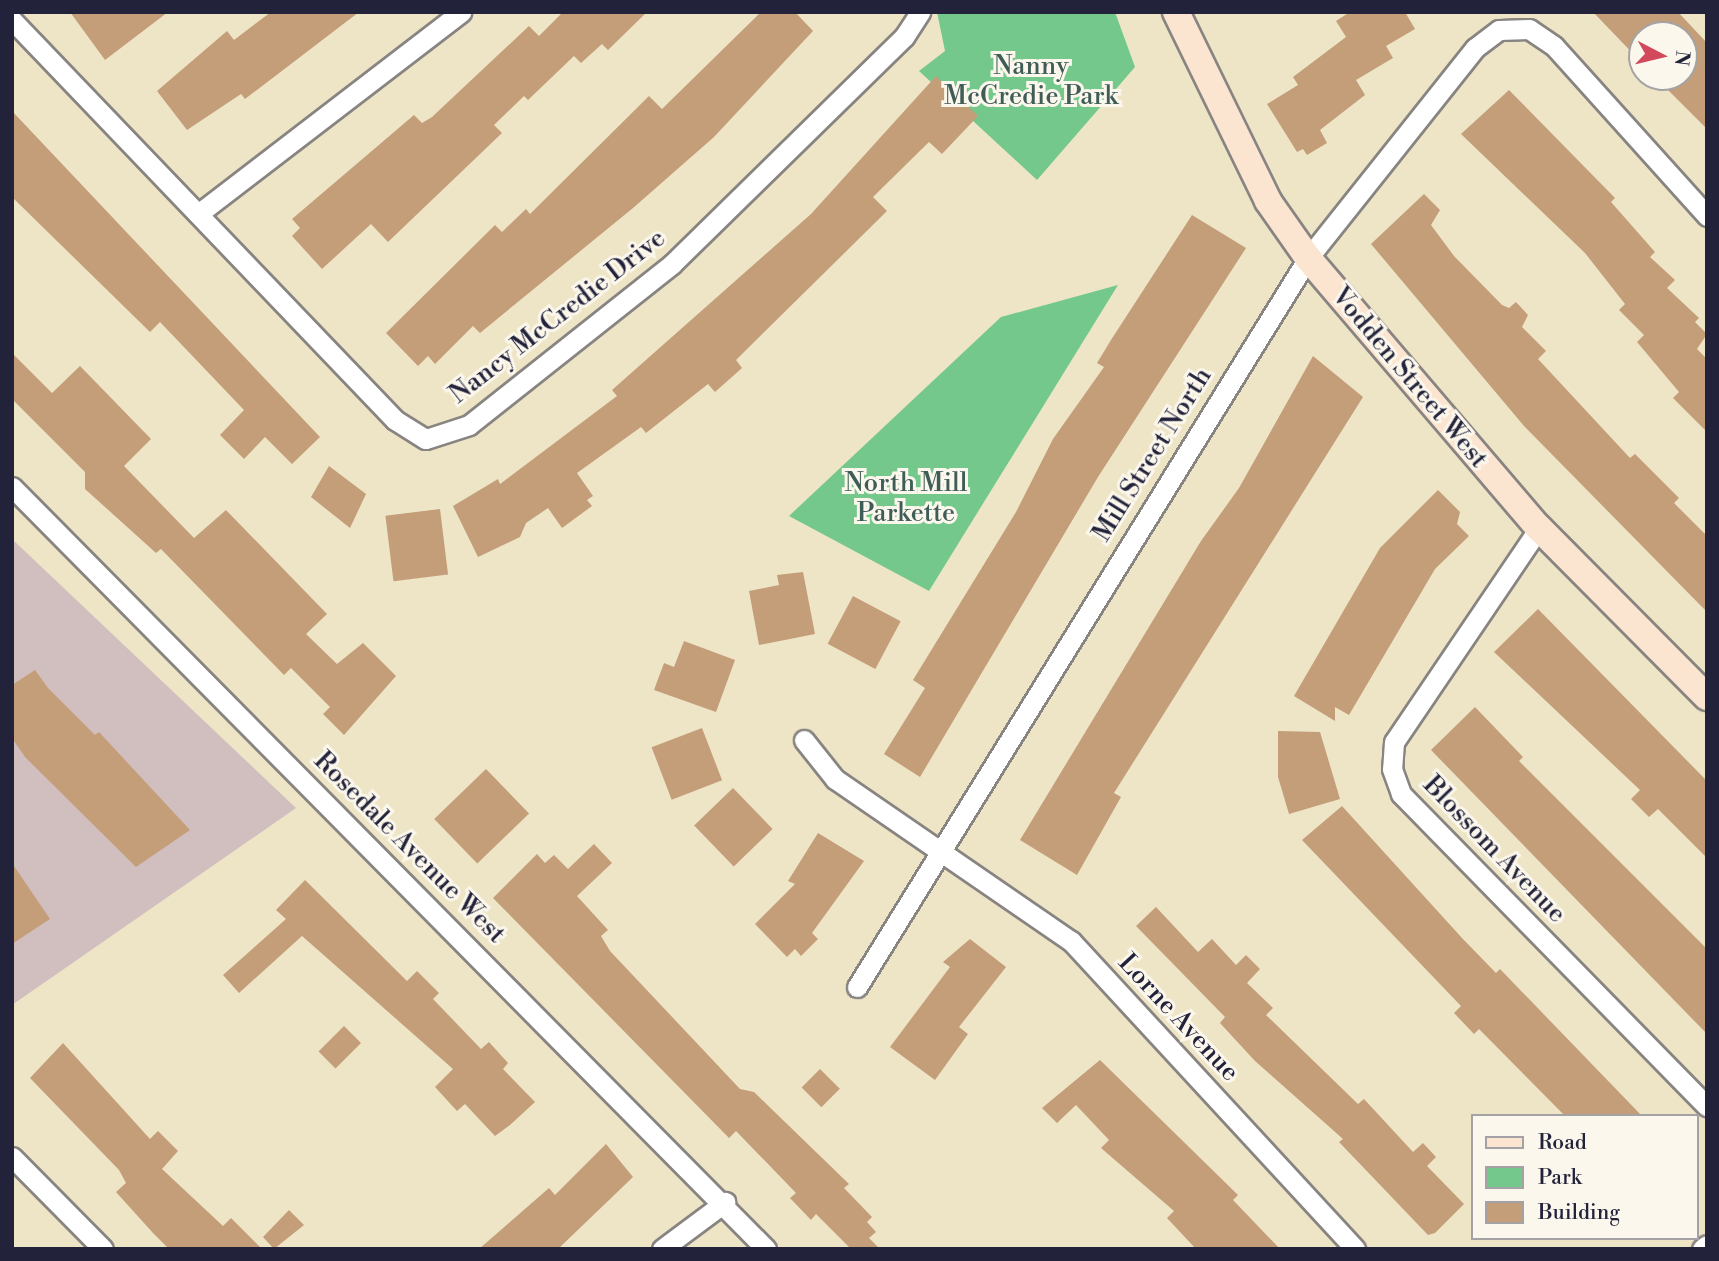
<!DOCTYPE html>
<html>
<head>
<meta charset="utf-8">
<style>
	body { margin:0 }
	#map { position:relative; width:1719px; height:1261px; overflow:hidden; background:#eee5c7; font-family:"Libre Bodoni",serif }
	div>[style] { position:absolute }
	.industrial>* { inset:0; background:#d1bfbf }
	.green>* { inset:0; background:#74c88c }
	.building>* { inset:0; background:#c49d79; transform-origin:0 0 }
	.roads { filter:drop-shadow(2px 0 #888481) drop-shadow(-2px 0 #888481) drop-shadow(0 2px #888481) drop-shadow(0 -2px #888481) }
	.street>* { height:19px; margin:-9.5px; padding:0 9.5px; transform-origin:9.5px; border-radius:9.5px; background:#fff }
	.secondary>* { height:26px; margin:-13px; padding:0 13px; transform-origin:13px; border-radius:13px; background:#fce5d0 }
	span { translate:-50% -50%; white-space:nowrap; text-align:center; line-height:1.15; -webkit-text-stroke:6px #fbf7ec; paint-order:stroke }
	.park-label { font-size:26px; color:#3f5c57 }
	.street-label { font-size:26px; color:#22223b }
	.frame { position:absolute; inset:0; border:14px solid #22223b; pointer-events:none }
	.legend { position:absolute; left:1471px; top:1114px; width:228px; height:126px; box-sizing:border-box; background:#fbf7ec; border:2px solid #a4a2a5; margin:0; padding:9px 12px; list-style:none; font-size:21px; color:#22223b }
	.legend li { display:flex; align-items:center; gap:14px; height:35px }
	.legend b { width:35px; border:2px solid #a4a2a5 }
	.north { position:absolute; left:1628px; top:21px; width:70px; height:70px; box-sizing:border-box; background:#fbf7ec; border:2px solid #a4a2a5; border-radius:50%; rotate:97deg; font-size:19px; font-weight:700; line-height:28px; text-align:center; color:#22223b }
	.north::after { content:''; display:block; margin:auto; width:24px; height:32px; background:#d1495b; clip-path:polygon(50% 0,100% 100%,50% 72%,0 100%) }
</style>
</head>
<body>
<div id="map">
	<div class="industrial">
		<i style="clip-path:polygon(12px 539px,296px 808px,12px 1005px)"></i>
	</div>
	<div class="green">
		<i style="clip-path:polygon(937px 12px,1115px 12px,1135px 67px,1037px 180px,919px 71px,945px 51px)"></i>
		<i style="clip-path:polygon(1118px 285px,929px 591px,789px 516px,1001px 317px)"></i>
	</div>
	<div class="building">
		<i style="clip-path:polygon(70px 12px,168px 12px,105px 60px)"></i>
		<i style="clip-path:polygon(271px 12px,359px 12px,245px 99px,241px 94px,187px 130px,157px 91px,227px 31px,234px 40px)"></i>
		<i style="clip-path:polygon(563px 12px,647px 12px,608px 50px,602px 44px,581px 63px,574px 56px,528px 100px,524px 96px,494px 125px,502px 133px,388px 242px,371px 224px,322px 269px,292px 236px,300px 228px,292px 219px,414px 115px,422px 123px,432px 117px,529px 26px,539px 36px)"></i>
		<i style="clip-path:polygon(761px 12px,795px 12px,813px 31px,714px 137px,633px 208px,480px 333px,473px 326px,435px 364px,428px 356px,418px 366px,386px 333px,495px 225px,502px 232px,526px 209px,530px 214px,649px 96px,662px 109px)"></i>
		<i style="clip-path:polygon(1350px 12px,1405px 12px,1415px 29px,1386px 46px,1393px 58px,1356px 80px,1365px 95px,1320px 130px,1327px 143px,1307px 155px,1303px 149px,1297px 152px,1267px 104px,1298px 85px,1293px 77px,1346px 37px,1336px 21px)"></i>
		<i style="clip-path:polygon(1593px 12px,1678px 12px,1707px 43px,1707px 129px,1655px 77px,1684px 77px,1684px 35px,1642px 35px,1642px 63px)"></i>
		<i style="clip-path:polygon(936px 76px,978px 116px,942px 154px,929px 142px,873px 197px,887px 211px,736px 360px,742px 368px,715px 392px,708px 384px,646px 433px,641px 427px,577px 473px,593px 496px,587px 500px,592px 506px,562px 528px,548px 508px,526px 523px,520px 537px,478px 557px,453px 506px,498px 479px,500px 484px,617px 396px,612px 390px,811px 214px)"></i>
		<i style="clip-path:polygon(1509px 90px,1615px 198px,1611px 202px,1655px 252px,1650px 257px,1675px 280px,1667px 288px,1699px 318px,1695px 322px,1707px 334px,1697px 349px,1707px 359px,1707px 432px,1673px 398px,1679px 392px,1637px 342px,1644px 335px,1619px 310px,1625px 304px,1585px 253px,1461px 134px)"></i>
		<i style="clip-path:polygon(12px 111px,320px 437px,292px 464px,265px 437px,244px 459px,220px 435px,244px 410px,160px 322px,150px 332px,12px 197px)"></i>
		<i style="clip-path:polygon(1424px 194px,1440px 210px,1431px 225px,1454px 256px,1502px 305px,1509px 308px,1516px 302px,1528px 315px,1522px 327px,1546px 351px,1538px 359px,1630px 458px,1635px 454px,1679px 498px,1674px 503px,1707px 536px,1707px 612px,1524px 426px,1371px 244px)"></i>
		<i style="clip-path:polygon(1192px 215px,1246px 248px,1098px 477px,920px 777px,884px 754px,925px 688px,913px 680px,1016px 512px,1053px 439px,1104px 367px,1097px 363px,1111px 340px)"></i>
		<i style="clip-path:polygon(12px 353px,52px 393px,80px 366px,151px 439px,124px 466px,194px 538px,226px 510px,327px 614px,306px 634px,337px 664px,363px 643px,396px 676px,344px 735px,323px 714px,330px 707px,291px 668px,284px 675px,161px 549px,156px 553px,85px 489px,85px 472px,12px 399px)"></i>
		<i style="clip-path:polygon(1313px 356px,1363px 397px,1114px 793px,1121px 797px,1077px 875px,1020px 840px,1201px 541px,1239px 488px)"></i>
		<i style="clip-path:polygon(329px 466px,366px 494px,350px 528px,311px 497px)"></i>
		<i style="clip-path:polygon(1438px 490px,1460px 512px,1457px 524px,1469px 536px,1435px 569px,1349px 715px,1335px 707px,1335px 721px,1294px 696px,1380px 548px)"></i>
		<i style="left:440px;top:509px;width:66px;height:55px;rotate:83deg"></i>
		<i style="clip-path:polygon(803px 572px,815px 634px,759px 645px,749px 591px,779px 585px,777px 575px)"></i>
		<i style="left:853px;top:596px;width:54px;height:54px;rotate:28deg"></i>
		<i style="clip-path:polygon(1538px 609px,1707px 781px,1707px 858px,1658px 809px,1649px 817px,1631px 799px,1640px 790px,1494px 652px)"></i>
		<i style="clip-path:polygon(684px 641px,735px 660px,716px 712px,654px 690px,664px 663px,674px 667px)"></i>
		<i style="clip-path:polygon(35px 670px,48px 688px,95px 735px,99px 732px,190px 830px,136px 867px,25px 757px,12px 738px,12px 685px)"></i>
		<i style="clip-path:polygon(1475px 707px,1523px 757px,1519px 761px,1707px 949px,1707px 1034px,1431px 750px)"></i>
		<i style="left:702px;top:728px;width:56px;height:54px;rotate:69deg"></i>
		<i style="clip-path:polygon(1278px 731px,1320px 732px,1340px 799px,1289px 814px,1278px 777px)"></i>
		<i style="left:486px;top:769px;width:62px;height:72px;rotate:46deg"></i>
		<i style="left:733px;top:788px;width:57px;height:54px;rotate:46deg"></i>
		<i style="clip-path:polygon(1342px 806px,1462px 938px,1496px 973px,1500px 969px,1642px 1116px,1565px 1116px,1479px 1029px,1474px 1034px,1454px 1013px,1461px 1006px,1302px 840px)"></i>
		<i style="clip-path:polygon(818px 833px,864px 861px,812px 933px,818px 939px,801px 956px,795px 949px,787px 957px,755px 924px,795px 884px,788px 881px)"></i>
		<i style="clip-path:polygon(594px 844px,612px 863px,577px 896px,608px 930px,601px 936px,610px 951px,740px 1089px,754px 1092px,849px 1184px,844px 1188px,872px 1217px,867px 1222px,876px 1232px,869px 1238px,880px 1249px,851px 1249px,816px 1214px,811px 1220px,790px 1198px,796px 1193px,736px 1131px,729px 1138px,493px 898px,537px 854px,545px 863px,554px 855px,568px 869px)"></i>
		<i style="clip-path:polygon(12px 863px,50px 919px,12px 944px)"></i>
		<i style="clip-path:polygon(305px 880px,407px 981px,417px 971px,439px 993px,433px 999px,481px 1049px,489px 1042px,508px 1063px,503px 1069px,535px 1102px,510px 1125px,495px 1136px,465px 1104px,457px 1111px,435px 1087px,453px 1069px,302px 936px,239px 993px,223px 975px,286px 919px,276px 910px)"></i>
		<i style="clip-path:polygon(1156px 907px,1198px 952px,1212px 939px,1236px 965px,1246px 955px,1260px 969px,1247px 983px,1273px 1008px,1266px 1015px,1358px 1104px,1364px 1099px,1413px 1152px,1423px 1143px,1436px 1157px,1427px 1166px,1464px 1204px,1435px 1233px,1428px 1235px,1339px 1142px,1343px 1139px,1255px 1061px,1220px 1023px,1225px 1017px,1136px 926px)"></i>
		<i style="clip-path:polygon(970px 939px,1006px 967px,959px 1027px,968px 1034px,935px 1080px,890px 1047px,950px 967px,943px 962px)"></i>
		<i style="left:344px;top:1026px;width:24px;height:36px;rotate:45deg"></i>
		<i style="clip-path:polygon(63px 1043px,150px 1139px,158px 1131px,178px 1151px,162px 1169px,223px 1226px,231px 1218px,262px 1249px,169px 1249px,153px 1233px,116px 1192px,126px 1183px,119px 1170px,30px 1078px)"></i>
		<i style="clip-path:polygon(1100px 1060px,1238px 1195px,1233px 1200px,1280px 1249px,1196px 1249px,1167px 1218px,1174px 1211px,1101px 1148px,1109px 1140px,1076px 1105px,1057px 1123px,1042px 1108px)"></i>
		<i style="left:820px;top:1069px;width:28px;height:26px;rotate:45deg"></i>
		<i style="clip-path:polygon(606px 1144px,633px 1177px,558px 1249px,479px 1249px,549px 1188px,555px 1195px)"></i>
		<i style="clip-path:polygon(289px 1210px,304px 1225px,274px 1249px,263px 1237px)"></i>
	</div>
	<div class="roads">
		<div class="street">
			<i style="left:12px;top:20px;width:554px;rotate:46.24deg"></i>
			<i style="left:395px;top:420px;width:36px;rotate:32deg"></i>
			<i style="left:426px;top:439px;width:45px;rotate:-18deg"></i>
			<i style="left:469px;top:425px;width:259px;rotate:-38.4deg"></i>
			<i style="left:672px;top:264px;width:325px;rotate:-44.4deg"></i>
			<i style="left:904px;top:37px;width:30px;rotate:-57deg"></i>
			<i style="left:198px;top:214px;width:332px;rotate:-37.5deg"></i>
			<i style="left:12px;top:487px;width:1072px;rotate:45.3deg"></i>
			<i style="left:1539px;top:528px;width:258px;rotate:124.1deg"></i>
			<i style="left:1394px;top:742px;width:27px;rotate:94deg"></i>
			<i style="left:1392px;top:769px;width:27px;rotate:70deg"></i>
			<i style="left:1401px;top:794px;width:437px;rotate:45.6deg"></i>
			<i style="left:804px;top:740px;width:50px;rotate:51.5deg"></i>
			<i style="left:835px;top:779px;width:286px;rotate:34.5deg"></i>
			<i style="left:1071px;top:941px;width:419px;rotate:47.3deg"></i>
			<i style="left:857px;top:987px;width:857px;rotate:-58.26deg"></i>
			<i style="left:1308px;top:258px;width:268px;rotate:-51.5deg"></i>
			<i style="left:1475px;top:48px;width:30px;rotate:-37deg"></i>
			<i style="left:1499px;top:30px;width:30px;rotate:-2deg"></i>
			<i style="left:1529px;top:29px;width:30px;rotate:34deg"></i>
			<i style="left:1554px;top:46px;width:229px;rotate:48deg"></i>
			<i style="left:12px;top:1157px;width:129px;rotate:45.3deg"></i>
			<i style="left:662px;top:1249px;width:79px;rotate:-36.7deg"></i>
			<i style="left:1702px;top:1249px;width:6px;rotate:-39deg"></i>
		</div>
		<div class="secondary">
			<i style="left:1176px;top:12px;width:210px;rotate:64deg"></i>
			<i style="left:1268px;top:201px;width:70px;rotate:54.9deg"></i>
			<i style="left:1308px;top:258px;width:355px;rotate:49.5deg"></i>
			<i style="left:1539px;top:528px;width:238px;rotate:45.2deg"></i>
		</div>
	</div>
	<div class="park-label">
		<span style="left:1031px;top:82px">Nanny<br>McCredie Park</span>
		<span style="left:906px;top:499px">North Mill<br>Parkette</span>
	</div>
	<div class="street-label">
		<span style="left:558px;top:317px;rotate:-38deg">Nancy McCredie Drive</span>
		<span style="left:1409px;top:378px;rotate:50deg">Vodden Street West</span>
		<span style="left:1153px;top:455px;rotate:-58deg">Mill Street North</span>
		<span style="left:409px;top:848px;rotate:45deg">Rosedale Avenue West</span>
		<span style="left:1494px;top:850px;rotate:46deg">Blossom Avenue</span>
		<span style="left:1178px;top:1018px;rotate:47deg">Lorne Avenue</span>
	</div>
	<div class="frame"></div>
	<ul class="legend">
	<li><b style="height:9px;background:#fce5d0"></b>Road</li>
	<li><b style="height:19px;background:#74c88c"></b>Park</li>
	<li><b style="height:19px;background:#c49d79"></b>Building</li>
	</ul>
	<div class="north">N</div>
</div>
</body>
</html>
